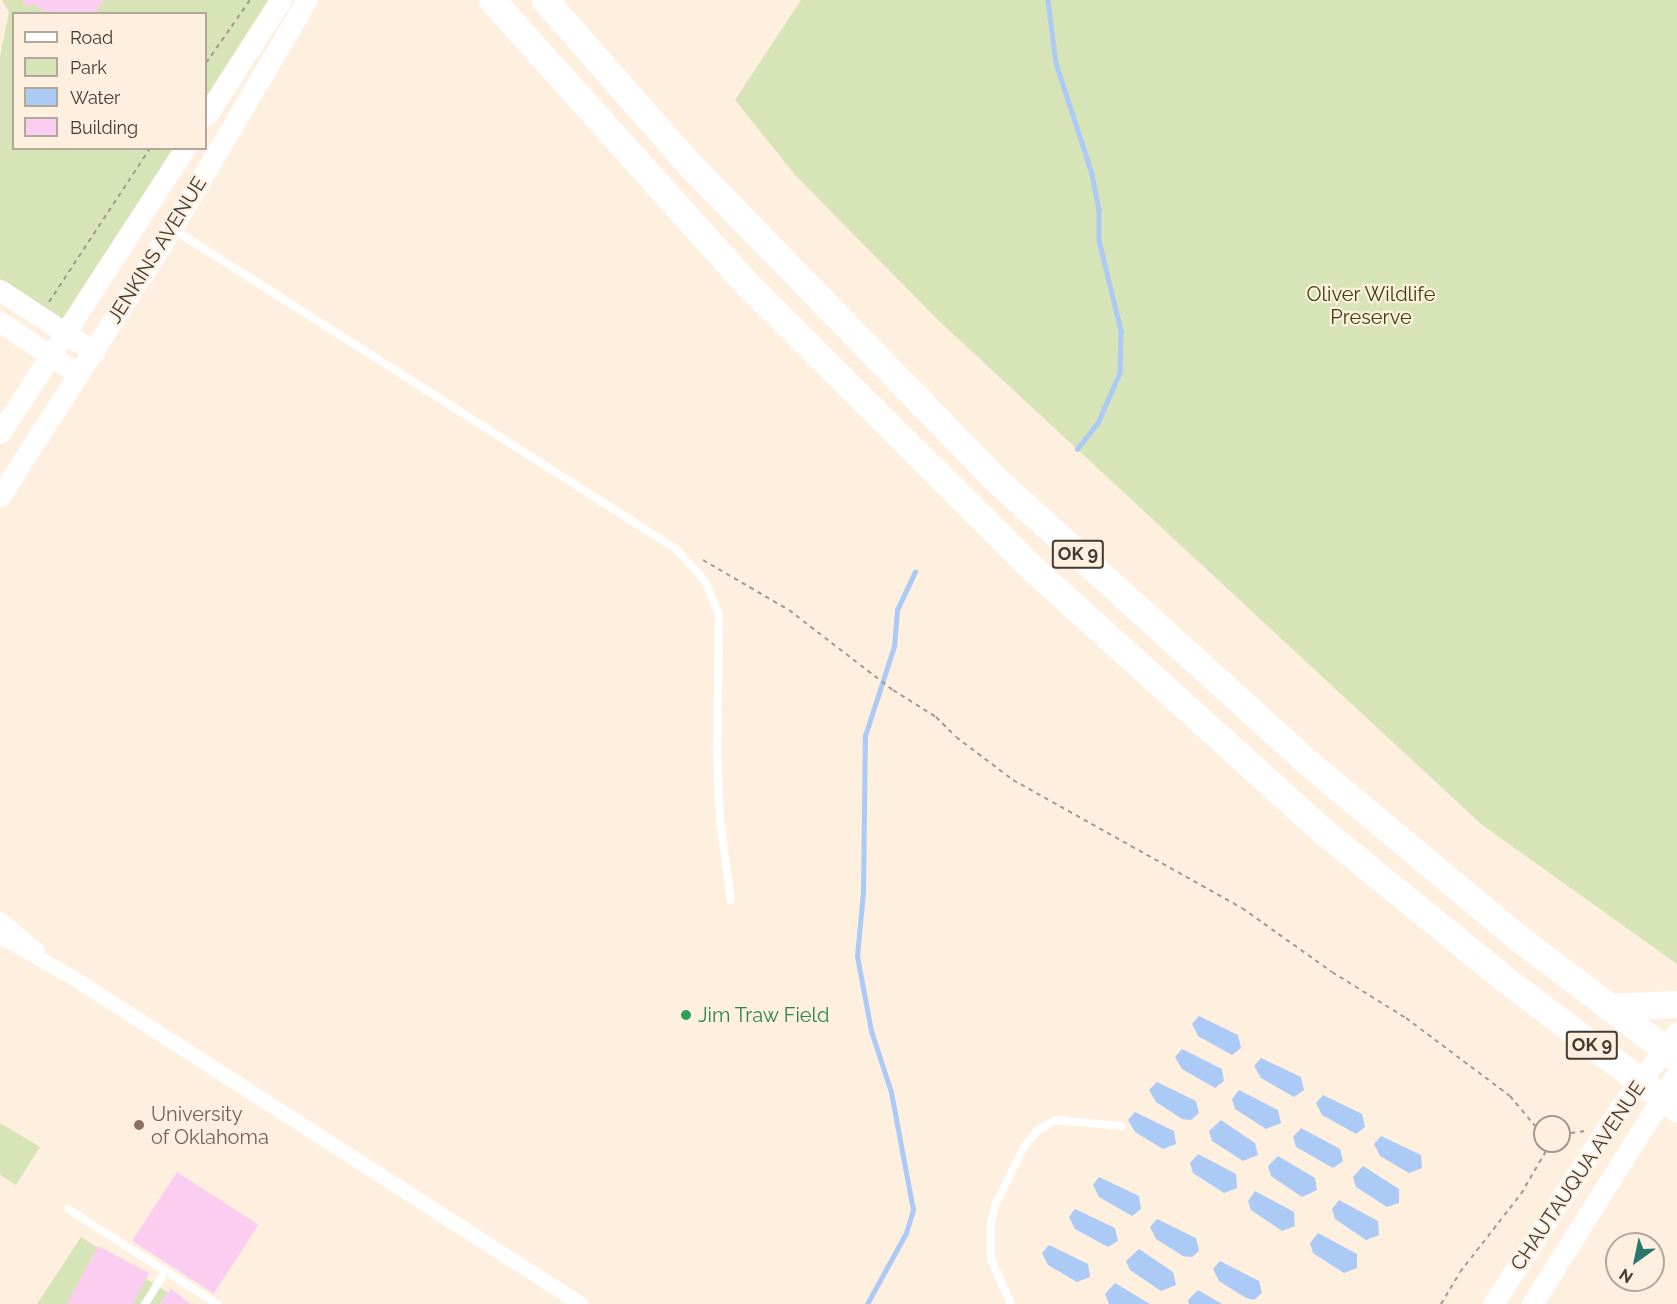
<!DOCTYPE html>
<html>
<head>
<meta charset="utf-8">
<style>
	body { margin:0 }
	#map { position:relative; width:1677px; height:1304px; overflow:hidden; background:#feefdf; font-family:Raleway,sans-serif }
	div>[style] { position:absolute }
	.green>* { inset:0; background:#d7e4b8 }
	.water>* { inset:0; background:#accaf6 }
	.stream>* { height:4.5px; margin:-2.25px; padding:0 2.25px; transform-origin:2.25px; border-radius:2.25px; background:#accaf6 }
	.building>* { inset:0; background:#fbcdf1; transform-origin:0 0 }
	.path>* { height:2px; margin-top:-1px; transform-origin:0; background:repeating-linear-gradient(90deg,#a2988d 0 4.5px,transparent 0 9px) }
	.path>.ring { margin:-1px; padding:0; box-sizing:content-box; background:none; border:2px solid #a2988d; border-radius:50% }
	.lane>* { height:8px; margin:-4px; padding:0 4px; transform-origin:4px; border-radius:4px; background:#fff }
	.street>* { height:15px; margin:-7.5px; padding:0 7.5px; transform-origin:7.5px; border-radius:7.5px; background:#fff }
	.secondary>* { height:21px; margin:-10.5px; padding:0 10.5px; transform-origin:10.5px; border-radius:10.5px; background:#fff }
	.highway>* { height:27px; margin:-13.5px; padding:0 13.5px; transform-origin:13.5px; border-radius:13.5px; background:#fff }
	.dots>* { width:16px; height:16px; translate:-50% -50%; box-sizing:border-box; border:3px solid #feefdf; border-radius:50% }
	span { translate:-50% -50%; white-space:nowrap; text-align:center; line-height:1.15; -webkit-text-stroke:4.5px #feefdf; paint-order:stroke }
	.shield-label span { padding:2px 4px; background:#feefdf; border:2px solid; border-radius:4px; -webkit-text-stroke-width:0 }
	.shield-label { font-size:18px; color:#403b34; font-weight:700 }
	.street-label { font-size:20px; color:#403b34 }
	.park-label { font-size:20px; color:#38440a }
	.leisure-label { font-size:20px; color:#27864d }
	.left { translate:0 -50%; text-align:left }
	.education-label { font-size:20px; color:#785e54 }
	.legend { position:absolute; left:12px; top:12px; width:195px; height:138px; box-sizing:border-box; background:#feefdf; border:2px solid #b2a79b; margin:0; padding:8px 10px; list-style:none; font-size:18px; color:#403b34 }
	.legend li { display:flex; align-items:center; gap:12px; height:30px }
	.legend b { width:30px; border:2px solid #b2a79b }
	.north { position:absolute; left:1605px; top:1232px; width:60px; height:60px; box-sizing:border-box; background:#feefdf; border:2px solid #b2a79b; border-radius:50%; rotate:213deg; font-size:16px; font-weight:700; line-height:24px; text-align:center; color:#403b34 }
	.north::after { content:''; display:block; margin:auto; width:21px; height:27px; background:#2e756e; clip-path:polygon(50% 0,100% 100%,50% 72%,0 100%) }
</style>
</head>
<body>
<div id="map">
	<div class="green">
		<i style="clip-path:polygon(2px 0,25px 0,23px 3px,29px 7px,32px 3px,49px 13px,14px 14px,14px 148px,173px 149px,62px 321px,0 279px,0 56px,9px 12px)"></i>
		<i style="clip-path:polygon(103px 0,268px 0,206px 97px,206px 14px,94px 14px)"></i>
		<i style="clip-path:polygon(801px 0,1677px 0,1677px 964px,1481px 824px,939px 321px,796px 176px,735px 100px)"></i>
		<i style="clip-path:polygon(0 1123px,40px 1147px,16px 1185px,0 1175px)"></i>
		<i style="clip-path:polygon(81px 1237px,186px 1304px,37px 1304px)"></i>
	</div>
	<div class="water">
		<i style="clip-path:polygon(1199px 1016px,1238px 1035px,1241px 1048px,1232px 1055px,1198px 1036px,1192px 1024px)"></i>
		<i style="clip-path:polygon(1182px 1049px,1222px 1069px,1224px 1081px,1215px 1088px,1182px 1069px,1175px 1057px)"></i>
		<i style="clip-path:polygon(1261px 1058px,1301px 1077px,1304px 1090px,1294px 1097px,1261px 1078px,1254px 1066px)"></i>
		<i style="clip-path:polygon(1157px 1082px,1196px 1101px,1199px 1113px,1191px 1120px,1182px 1119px,1156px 1102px,1149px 1090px)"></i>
		<i style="clip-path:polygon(1239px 1090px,1278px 1110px,1281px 1123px,1266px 1129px,1235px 1109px,1232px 1099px)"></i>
		<i style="clip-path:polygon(1323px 1095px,1362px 1114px,1365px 1127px,1356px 1134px,1322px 1115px,1316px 1103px)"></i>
		<i style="clip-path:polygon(1135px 1112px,1174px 1131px,1176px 1144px,1163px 1149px,1135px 1132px,1128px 1120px)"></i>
		<i style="clip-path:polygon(1221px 1120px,1255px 1143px,1258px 1155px,1243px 1161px,1212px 1141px,1209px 1131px)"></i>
		<i style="clip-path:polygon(1301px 1128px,1340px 1149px,1343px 1161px,1333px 1168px,1296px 1147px,1293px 1137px)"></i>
		<i style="clip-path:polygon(1381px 1136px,1421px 1155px,1422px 1168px,1409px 1173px,1380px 1156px,1374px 1144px)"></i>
		<i style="clip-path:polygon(1198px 1154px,1236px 1174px,1237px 1188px,1224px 1193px,1193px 1173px,1190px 1163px)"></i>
		<i style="clip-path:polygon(1278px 1156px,1315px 1178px,1317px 1190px,1302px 1197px,1271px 1176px,1268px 1166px)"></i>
		<i style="clip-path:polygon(1363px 1166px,1399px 1189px,1399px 1203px,1387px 1207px,1356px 1187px,1353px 1177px)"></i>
		<i style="clip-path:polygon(1099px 1177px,1139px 1196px,1141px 1209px,1132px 1216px,1099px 1197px,1093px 1185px)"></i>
		<i style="clip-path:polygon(1255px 1191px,1294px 1212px,1295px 1226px,1282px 1231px,1251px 1210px,1248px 1201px)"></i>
		<i style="clip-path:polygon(1339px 1200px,1378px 1221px,1379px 1235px,1366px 1240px,1335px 1219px,1332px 1209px)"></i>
		<i style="clip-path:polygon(1075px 1209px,1115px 1228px,1118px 1241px,1108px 1247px,1075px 1229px,1069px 1217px)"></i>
		<i style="clip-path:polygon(1157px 1219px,1196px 1238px,1199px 1251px,1192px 1257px,1183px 1256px,1156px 1239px,1150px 1227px)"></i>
		<i style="clip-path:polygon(1318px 1233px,1357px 1254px,1357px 1268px,1344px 1273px,1313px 1253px,1310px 1243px)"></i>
		<i style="clip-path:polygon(1049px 1245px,1088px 1264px,1090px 1277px,1077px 1282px,1048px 1265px,1042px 1253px)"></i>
		<i style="clip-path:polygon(1139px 1249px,1173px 1272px,1176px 1285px,1161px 1291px,1130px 1270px,1126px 1261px)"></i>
		<i style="clip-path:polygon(1220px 1261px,1259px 1281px,1262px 1293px,1254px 1300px,1246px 1298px,1219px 1281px,1213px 1269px)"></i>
		<i style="clip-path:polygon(1115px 1283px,1150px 1304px,1109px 1304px,1105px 1294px)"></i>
		<i style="clip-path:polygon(1198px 1290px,1222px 1304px,1189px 1304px,1188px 1300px)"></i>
	</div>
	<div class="stream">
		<i style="left:1048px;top:0;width:64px;rotate:82.8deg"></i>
		<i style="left:1056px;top:63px;width:117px;rotate:72deg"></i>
		<i style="left:1092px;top:174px;width:36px;rotate:79deg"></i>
		<i style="left:1099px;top:209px;width:31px;rotate:90deg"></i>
		<i style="left:1099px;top:240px;width:93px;rotate:76.3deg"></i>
		<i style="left:1121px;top:330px;width:43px;rotate:91.3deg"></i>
		<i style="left:1120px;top:373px;width:55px;rotate:113.7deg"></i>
		<i style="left:1098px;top:423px;width:33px;rotate:128deg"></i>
		<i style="left:867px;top:1304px;width:81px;rotate:-61.2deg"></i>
		<i style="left:906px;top:1233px;width:24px;rotate:-73deg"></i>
		<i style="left:913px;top:1210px;width:120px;rotate:-100.6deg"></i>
		<i style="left:891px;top:1092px;width:64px;rotate:-108.2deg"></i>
		<i style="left:871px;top:1031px;width:76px;rotate:-100.6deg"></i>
		<i style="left:857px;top:956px;width:63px;rotate:-84.6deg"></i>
		<i style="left:863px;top:893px;width:157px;rotate:-89.3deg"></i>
		<i style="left:865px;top:736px;width:95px;rotate:-72.1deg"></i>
		<i style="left:894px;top:646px;width:36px;rotate:-85deg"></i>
		<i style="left:897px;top:610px;width:42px;rotate:-64.7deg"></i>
	</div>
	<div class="building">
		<i style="clip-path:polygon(25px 0,103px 0,94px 14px,49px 14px,32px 3px,29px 7px,23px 3px)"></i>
		<i style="left:177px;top:1172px;width:97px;height:82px;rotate:33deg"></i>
		<i style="clip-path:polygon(98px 1246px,149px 1273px,133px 1304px,67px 1304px)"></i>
		<i style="clip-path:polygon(171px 1289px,191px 1304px,159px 1304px)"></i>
	</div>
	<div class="path">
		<i style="left:206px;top:63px;width:77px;rotate:-55.1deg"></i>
		<i style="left:49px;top:302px;width:184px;rotate:-56.7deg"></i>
		<i style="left:703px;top:560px;width:99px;rotate:30.2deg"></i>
		<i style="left:789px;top:610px;width:131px;rotate:37.6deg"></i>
		<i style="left:893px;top:690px;width:51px;rotate:32.1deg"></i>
		<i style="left:936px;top:717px;width:28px;rotate:45deg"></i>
		<i style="left:956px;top:737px;width:71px;rotate:37deg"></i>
		<i style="left:1013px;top:780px;width:262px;rotate:29.2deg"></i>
		<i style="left:1242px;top:908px;width:110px;rotate:35.4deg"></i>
		<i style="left:1332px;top:972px;width:87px;rotate:31.9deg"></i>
		<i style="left:1406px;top:1018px;width:130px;rotate:36.9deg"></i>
		<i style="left:1510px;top:1096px;width:39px;rotate:50deg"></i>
		<i class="ring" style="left:1534px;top:1116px;width:34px;height:34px"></i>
		<i style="left:1571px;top:1133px;width:14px;rotate:-8deg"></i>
		<i style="left:1441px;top:1304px;width:37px;rotate:-59deg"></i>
		<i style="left:1460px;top:1272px;width:99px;rotate:-52deg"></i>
		<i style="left:1521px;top:1194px;width:50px;rotate:-59.8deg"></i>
	</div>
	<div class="lane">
		<i style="left:173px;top:229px;width:596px;rotate:32.46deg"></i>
		<i style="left:676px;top:549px;width:26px;rotate:47deg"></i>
		<i style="left:694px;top:568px;width:19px;rotate:51deg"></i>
		<i style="left:706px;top:583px;width:35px;rotate:68deg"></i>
		<i style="left:719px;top:615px;width:136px;rotate:90.8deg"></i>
		<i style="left:717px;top:751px;width:69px;rotate:87.5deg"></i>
		<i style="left:720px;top:820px;width:81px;rotate:82.2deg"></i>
		<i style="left:68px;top:1209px;width:177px;rotate:32.5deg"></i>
		<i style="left:145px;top:1304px;width:39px;rotate:-58deg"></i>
		<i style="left:1011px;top:1304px;width:49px;rotate:-114deg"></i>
		<i style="left:991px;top:1259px;width:36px;rotate:-90deg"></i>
		<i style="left:991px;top:1223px;width:21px;rotate:-76deg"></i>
		<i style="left:996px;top:1203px;width:63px;rotate:-63.4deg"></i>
		<i style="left:1024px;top:1147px;width:21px;rotate:-51deg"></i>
		<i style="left:1037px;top:1131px;width:21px;rotate:-31deg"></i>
		<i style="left:1055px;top:1120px;width:67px;rotate:5.1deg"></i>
	</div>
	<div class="street">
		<i style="left:0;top:919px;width:48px;rotate:40deg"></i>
		<i style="left:0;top:936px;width:83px;rotate:29.7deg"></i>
		<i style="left:72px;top:977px;width:605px;rotate:32.72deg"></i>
	</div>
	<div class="secondary">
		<i style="left:206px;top:116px;width:138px;rotate:-57.1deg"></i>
		<i style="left:0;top:290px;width:113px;rotate:33.4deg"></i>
		<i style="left:0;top:322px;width:95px;rotate:33.4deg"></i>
		<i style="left:0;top:433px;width:340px;rotate:-57deg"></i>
		<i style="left:0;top:496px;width:318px;rotate:-57.3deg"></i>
		<i style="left:172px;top:228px;width:265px;rotate:-59.4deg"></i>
		<i style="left:1493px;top:1304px;width:232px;rotate:-57.1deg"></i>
		<i style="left:1619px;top:1109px;width:96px;rotate:-53deg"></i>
		<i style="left:1532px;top:1304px;width:272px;rotate:-57.8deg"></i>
	</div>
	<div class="highway">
		<i style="left:492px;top:0;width:376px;rotate:48.1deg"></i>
		<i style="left:743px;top:280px;width:409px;rotate:44.9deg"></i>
		<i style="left:1033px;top:569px;width:399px;rotate:42.1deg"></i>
		<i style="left:1329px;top:836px;width:228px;rotate:39.1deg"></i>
		<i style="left:1506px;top:980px;width:214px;rotate:37deg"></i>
		<i style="left:545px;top:0;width:221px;rotate:48.7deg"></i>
		<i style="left:691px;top:166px;width:432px;rotate:45.8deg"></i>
		<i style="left:992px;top:476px;width:432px;rotate:42.2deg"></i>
		<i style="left:1312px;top:766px;width:266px;rotate:39.8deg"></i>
		<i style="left:1516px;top:936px;width:202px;rotate:37.2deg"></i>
		<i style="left:1608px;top:1007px;width:69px;rotate:-2.5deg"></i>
	</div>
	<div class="dots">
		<i style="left:686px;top:1015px;background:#2e9e5b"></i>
		<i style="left:139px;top:1125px;background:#8d6e63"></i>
	</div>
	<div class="shield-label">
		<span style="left:1078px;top:554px">OK 9</span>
		<span style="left:1592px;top:1045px">OK 9</span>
	</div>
	<div class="street-label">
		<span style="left:157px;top:250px;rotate:-58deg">JENKINS AVENUE</span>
		<span style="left:1578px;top:1176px;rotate:-56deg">CHAUTAUQUA AVENUE</span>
	</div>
	<div class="park-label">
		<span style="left:1371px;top:306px">Oliver Wildlife<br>Preserve</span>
	</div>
	<div class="leisure-label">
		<span class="left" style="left:698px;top:1015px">Jim Traw Field</span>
	</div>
	<div class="education-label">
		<span class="left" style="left:151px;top:1126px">University<br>of Oklahoma</span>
	</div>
	<ul class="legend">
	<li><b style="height:8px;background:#fff"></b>Road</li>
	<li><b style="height:16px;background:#d7e4b8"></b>Park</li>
	<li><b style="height:16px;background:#accaf6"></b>Water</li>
	<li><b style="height:16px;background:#fbcdf1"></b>Building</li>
	</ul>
	<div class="north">N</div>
</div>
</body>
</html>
